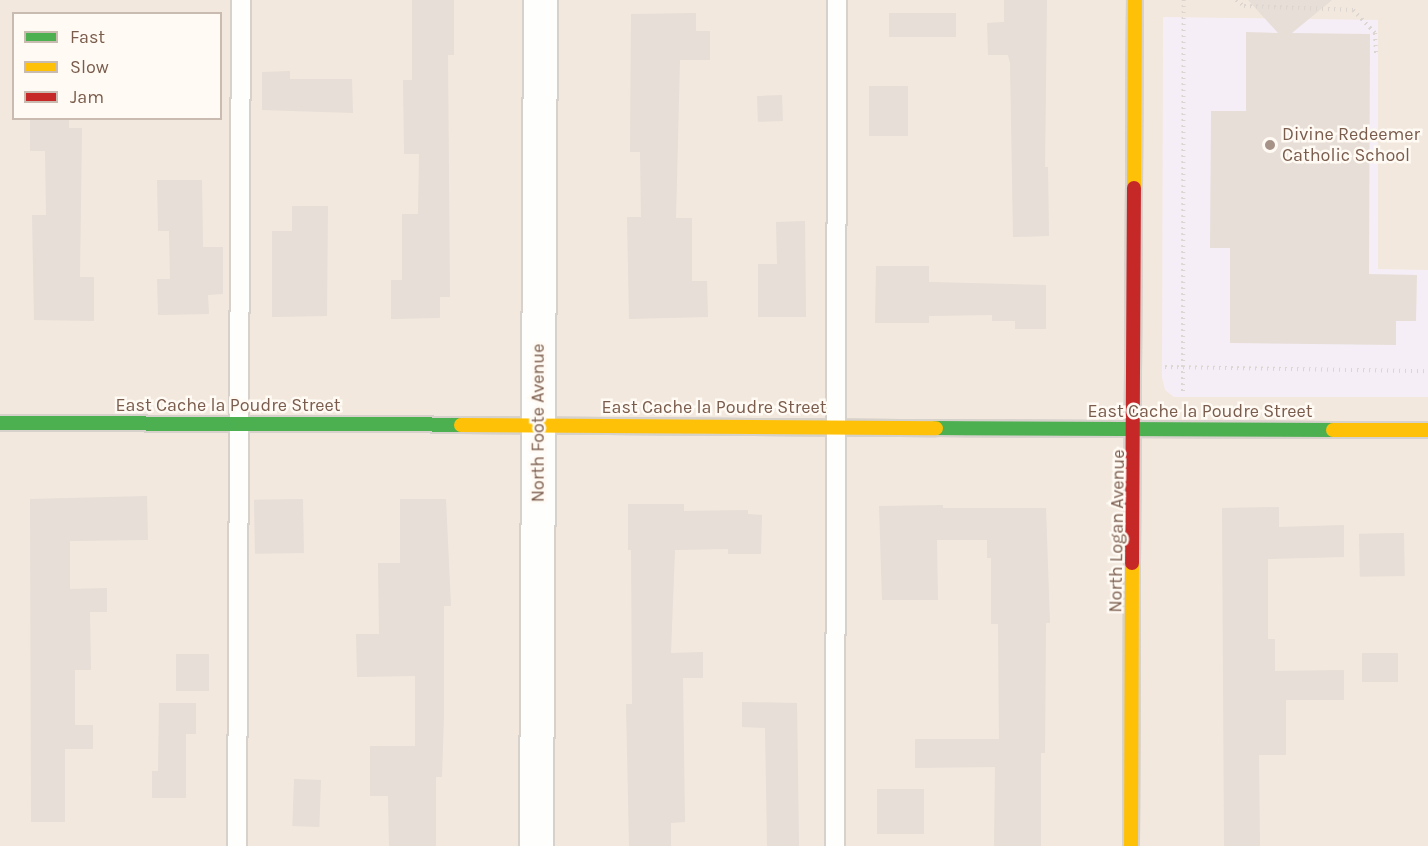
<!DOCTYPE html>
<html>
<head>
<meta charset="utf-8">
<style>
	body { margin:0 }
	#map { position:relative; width:1428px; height:846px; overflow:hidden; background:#f9f5f0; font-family:Karla,sans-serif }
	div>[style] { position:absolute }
	.residential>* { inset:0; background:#f2e8de }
	.education>* { inset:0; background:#f6eef6 }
	.building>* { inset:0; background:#e6ded7; transform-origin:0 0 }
	.path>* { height:4px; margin-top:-2px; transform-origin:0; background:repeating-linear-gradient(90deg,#dcd5d0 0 1.5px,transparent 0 6px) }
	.roads { filter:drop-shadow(2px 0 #d7d1cb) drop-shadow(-2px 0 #d7d1cb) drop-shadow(0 2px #d7d1cb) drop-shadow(0 -2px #d7d1cb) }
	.lane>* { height:18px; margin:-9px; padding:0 9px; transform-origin:9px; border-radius:9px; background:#fefefd }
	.street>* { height:33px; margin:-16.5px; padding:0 16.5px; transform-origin:16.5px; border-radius:16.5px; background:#fefefd }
	.fast>* { height:14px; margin:-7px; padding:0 7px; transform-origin:7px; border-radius:7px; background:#4caf50 }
	.slow>* { height:14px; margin:-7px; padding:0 7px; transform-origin:7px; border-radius:7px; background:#ffc107 }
	.jam>* { height:14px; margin:-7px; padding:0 7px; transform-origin:7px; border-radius:7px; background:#c62828 }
	.dots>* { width:16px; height:16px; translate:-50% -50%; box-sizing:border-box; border:3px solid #fffaf3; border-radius:50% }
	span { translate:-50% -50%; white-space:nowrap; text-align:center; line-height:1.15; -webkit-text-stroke:5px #fffaf3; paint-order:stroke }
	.poi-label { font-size:18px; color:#7a5c4d }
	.left { translate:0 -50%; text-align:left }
	.street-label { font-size:18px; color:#7a5c4d }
	.legend { position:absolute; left:12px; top:12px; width:210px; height:108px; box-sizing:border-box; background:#fffaf3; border:2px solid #cabbb1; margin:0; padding:8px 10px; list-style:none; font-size:18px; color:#7a5c4d }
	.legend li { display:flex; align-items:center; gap:12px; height:30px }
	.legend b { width:30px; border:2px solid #cabbb1 }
</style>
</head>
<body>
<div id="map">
	<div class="residential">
		<i style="clip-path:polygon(evenodd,0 0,1428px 0,1428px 846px,0 846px,0 0,14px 14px,220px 14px,220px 118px,14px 118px,14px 14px)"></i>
	</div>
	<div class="education">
		<i style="clip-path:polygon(1163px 17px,1378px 20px,1378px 269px,1428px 270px,1428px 397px,1174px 397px,1165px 390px,1162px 378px)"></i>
	</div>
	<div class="building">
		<i style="clip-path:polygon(412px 0,454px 0,454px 55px,448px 55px,450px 297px,440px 297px,440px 318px,391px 319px,391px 280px,402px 280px,402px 214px,418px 214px,419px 154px,404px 154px,403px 80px,412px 80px)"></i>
		<i style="clip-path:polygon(1004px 0,1047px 0,1045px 167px,1048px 167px,1049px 236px,1013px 237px,1010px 63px,1008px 55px,988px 55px,987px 23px,1004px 22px)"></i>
		<i style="clip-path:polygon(1248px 0,1332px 0,1292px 33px,1370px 34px,1369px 274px,1417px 275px,1416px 321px,1396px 321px,1396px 345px,1230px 343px,1230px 248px,1210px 248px,1211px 111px,1246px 111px,1246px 32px,1278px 33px)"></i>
		<i style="clip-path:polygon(696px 13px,696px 31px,710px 31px,710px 60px,680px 60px,676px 218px,692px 218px,692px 281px,707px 281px,708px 317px,629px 319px,627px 217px,641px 217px,640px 152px,630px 152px,631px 14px)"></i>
		<i style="left:956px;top:13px;width:24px;height:67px;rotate:90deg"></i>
		<i style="clip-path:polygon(290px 71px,290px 79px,352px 79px,353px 113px,262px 110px,262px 72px)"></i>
		<i style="left:869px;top:86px;width:39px;height:50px"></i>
		<i style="left:782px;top:95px;width:26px;height:25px;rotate:88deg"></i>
		<i style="clip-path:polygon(30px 118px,69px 118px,69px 128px,82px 128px,80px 277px,94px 277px,94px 321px,34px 320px,32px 215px,46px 215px,45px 151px,30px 151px)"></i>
		<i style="clip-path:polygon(157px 180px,202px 180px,203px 247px,223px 247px,223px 294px,208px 295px,209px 314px,158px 315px,157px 279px,170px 279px,169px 231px,158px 231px)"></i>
		<i style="clip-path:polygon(292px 206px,328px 206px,327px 316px,272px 317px,272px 231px,292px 231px)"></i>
		<i style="clip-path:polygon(805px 221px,806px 317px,758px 317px,758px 264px,777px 264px,776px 222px)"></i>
		<i style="clip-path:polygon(876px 266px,929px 266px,929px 282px,1046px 285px,1046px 329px,1015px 329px,1015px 321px,992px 321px,992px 315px,929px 316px,929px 323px,875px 323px)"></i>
		<i style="clip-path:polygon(147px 496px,148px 540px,70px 541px,70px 589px,107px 588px,107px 612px,90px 612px,91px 670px,75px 670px,75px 725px,93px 725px,93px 749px,65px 749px,65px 822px,31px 822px,30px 499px)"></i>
		<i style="left:303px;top:499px;width:54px;height:49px;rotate:89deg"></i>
		<i style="clip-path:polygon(400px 499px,446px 499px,451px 606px,444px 606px,444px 716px,442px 777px,436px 777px,436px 846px,389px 846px,388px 796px,370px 796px,370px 746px,415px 746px,415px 676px,357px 677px,356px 634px,379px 634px,378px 563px,400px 563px)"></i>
		<i style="clip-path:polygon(628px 504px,684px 504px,684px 511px,748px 510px,748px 514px,762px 515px,761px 554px,728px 554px,728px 549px,675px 550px,671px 653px,703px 652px,703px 678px,683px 678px,685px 822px,671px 823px,671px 846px,629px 846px,626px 704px,632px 704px,631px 550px,628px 550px)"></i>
		<i style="clip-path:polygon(943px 505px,943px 508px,1046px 508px,1050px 623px,1046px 623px,1045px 753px,1041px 753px,1041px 846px,994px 846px,995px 767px,915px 768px,915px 739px,999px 739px,998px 624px,991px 624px,991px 558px,987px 558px,987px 540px,937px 540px,938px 600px,882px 600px,879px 506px)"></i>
		<i style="clip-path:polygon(1279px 507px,1279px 527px,1344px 525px,1344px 557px,1268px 559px,1268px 639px,1275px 639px,1275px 671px,1344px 670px,1344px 700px,1286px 700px,1286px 755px,1259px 755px,1260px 846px,1224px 846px,1222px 508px)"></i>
		<i style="left:1404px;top:533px;width:43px;height:45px;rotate:89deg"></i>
		<i style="left:1362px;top:653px;width:36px;height:29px"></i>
		<i style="left:176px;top:654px;width:33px;height:37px"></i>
		<i style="clip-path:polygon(742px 702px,797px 703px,799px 846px,767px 846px,765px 728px,742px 727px)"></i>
		<i style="clip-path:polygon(159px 703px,196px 703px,196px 734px,186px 734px,186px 798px,152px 798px,152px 771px,158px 771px)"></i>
		<i style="left:294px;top:779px;width:27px;height:47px;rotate:2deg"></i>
		<i style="left:877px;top:789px;width:47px;height:45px"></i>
	</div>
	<div class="path">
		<i style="left:1236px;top:0;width:10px;rotate:37deg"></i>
		<i style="left:1244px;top:6px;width:109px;rotate:2.1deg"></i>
		<i style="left:1353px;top:10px;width:32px;rotate:46deg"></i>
		<i style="left:1375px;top:33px;width:21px;rotate:87deg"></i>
		<i style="left:1165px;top:367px;width:263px;rotate:0.9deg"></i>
		<i style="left:1183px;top:391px;width:391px;rotate:-89.9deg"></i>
	</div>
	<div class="roads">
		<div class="lane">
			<i style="left:237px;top:846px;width:846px;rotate:-89.73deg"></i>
			<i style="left:835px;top:846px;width:846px;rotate:-89.86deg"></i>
		</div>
		<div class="street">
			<i style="left:536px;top:846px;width:846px;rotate:-89.73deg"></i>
		</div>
		<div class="fast">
			<i style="left:0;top:423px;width:461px;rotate:0.2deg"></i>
			<i style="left:936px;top:428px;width:397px;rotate:0.3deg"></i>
		</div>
		<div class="slow">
			<i style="left:1134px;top:188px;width:188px;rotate:-89.7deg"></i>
			<i style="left:461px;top:425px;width:475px;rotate:0.4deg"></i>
			<i style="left:1333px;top:430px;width:95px"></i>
			<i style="left:1131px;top:846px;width:283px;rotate:-89.8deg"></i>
		</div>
		<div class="jam">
			<i style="left:1132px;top:563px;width:375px;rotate:-89.7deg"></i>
		</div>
	</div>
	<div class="dots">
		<i style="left:1270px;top:145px;background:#a69286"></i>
	</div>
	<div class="poi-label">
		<span class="left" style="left:1282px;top:145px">Divine Redeemer<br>Catholic School</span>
	</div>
	<div class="street-label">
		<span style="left:228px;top:405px">East Cache la Poudre Street</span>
		<span style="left:714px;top:407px">East Cache la Poudre Street</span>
		<span style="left:1200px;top:411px">East Cache la Poudre Street</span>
		<span style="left:538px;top:423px;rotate:-90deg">North Foote Avenue</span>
		<span style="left:1117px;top:531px;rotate:-89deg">North Logan Avenue</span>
	</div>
	<ul class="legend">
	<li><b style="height:8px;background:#4caf50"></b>Fast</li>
	<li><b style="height:8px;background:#ffc107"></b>Slow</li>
	<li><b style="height:8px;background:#c62828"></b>Jam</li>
	</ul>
</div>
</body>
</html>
